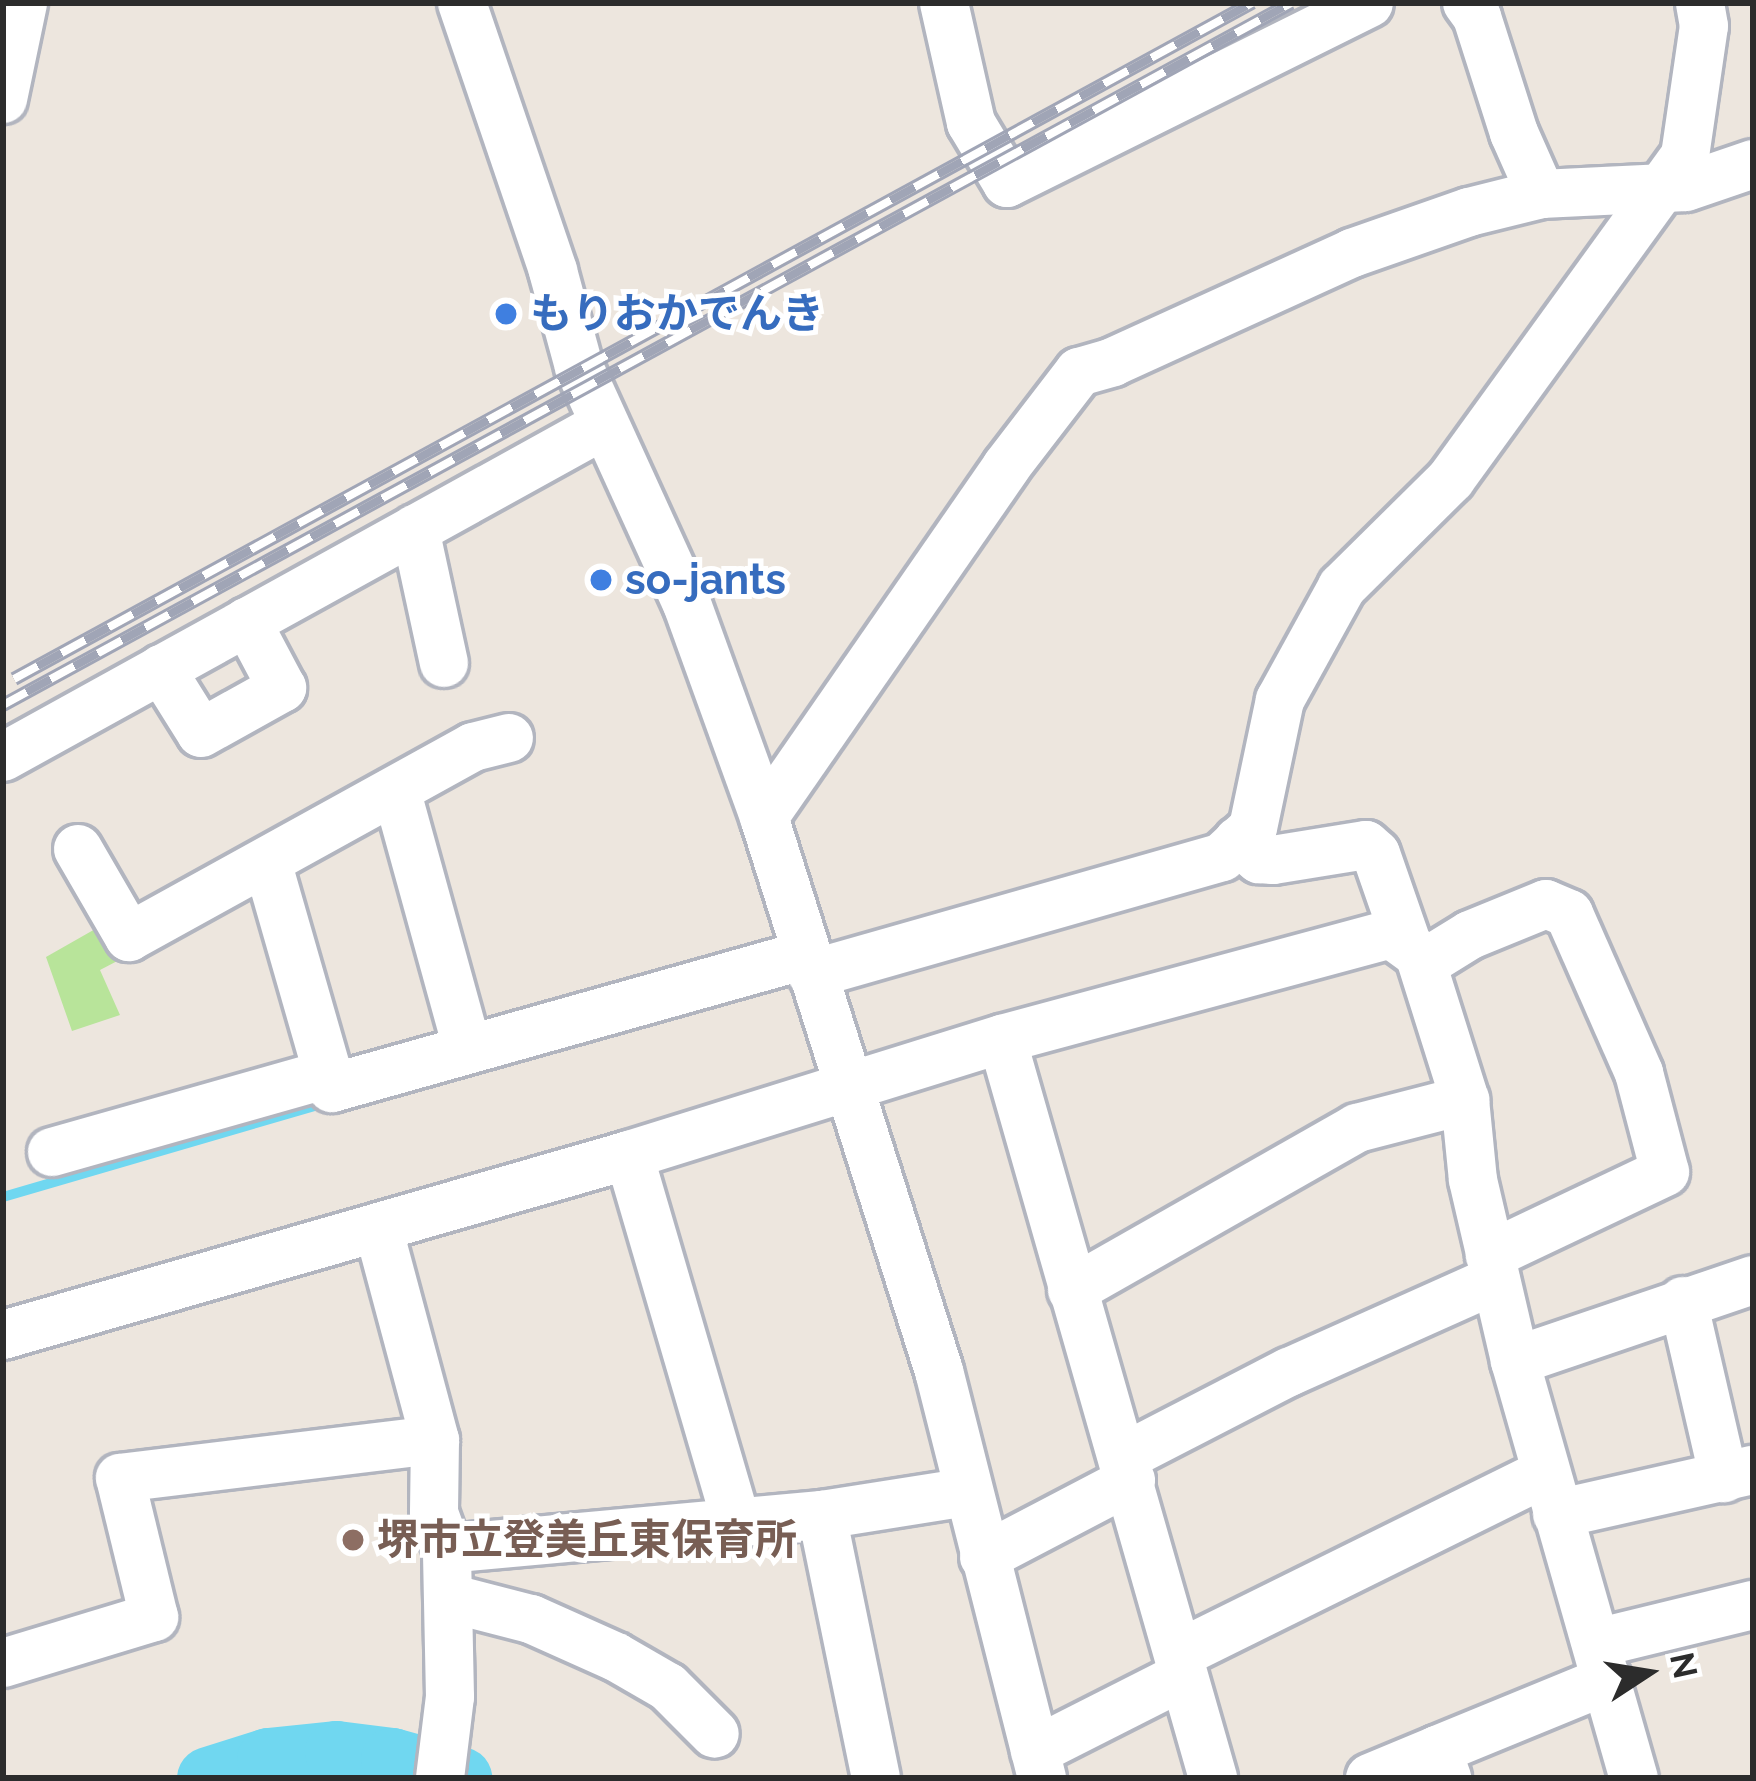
<!DOCTYPE html>
<html>
<head>
<meta charset="utf-8">
<style>
	body { margin:0 }
	#map { position:relative; width:1756px; height:1781px; overflow:hidden; background:#ede6de; font-family:Raleway,"Noto Sans JP",sans-serif }
	div>[style] { position:absolute }
	.green>* { inset:0; background:#b8e49a }
	.stream>* { height:10px; margin:-5px; padding:0 5px; transform-origin:5px; border-radius:5px; background:#70d7f0 }
	.river>* { height:63px; margin:-31.5px; padding:0 31.5px; transform-origin:31.5px; border-radius:31.5px; background:#70d7f0 }
	.roads { filter:drop-shadow(3px 0 #b2b5bf) drop-shadow(-3px 0 #b2b5bf) drop-shadow(0 3px #b2b5bf) drop-shadow(0 -3px #b2b5bf) }
	.minor>* { height:48px; margin:-24px; padding:0 24px; transform-origin:24px; border-radius:24px; background:#fff }
	.rail>* { height:14px; margin-top:-7px; transform-origin:0; background:repeating-linear-gradient(90deg,#fff 0 27px,#a0a5b6 0 54px); box-sizing:border-box; border-block:3px solid #a0a5b6 }
	.dots>* { width:33px; height:33px; translate:-50% -50%; box-sizing:border-box; border:6px solid #fff; border-radius:50% }
	span { translate:-50% -50%; white-space:nowrap; text-align:center; line-height:1.15; -webkit-text-stroke:10px #fff; paint-order:stroke }
	.shop-label { font-size:42px; color:#366cbe; font-weight:700 }
	.left { translate:0 -50%; text-align:left }
	.education-label { font-size:42px; color:#785e54; font-weight:700 }
	.frame { position:absolute; inset:0; border:6px solid #2c2c2c; pointer-events:none }
	.north { position:absolute; left:1588px; top:1613px; width:120px; height:120px; -webkit-text-stroke:9px #fff; paint-order:stroke; rotate:78deg; font-size:33px; font-weight:700; line-height:48px; text-align:center; color:#2c2c2c }
	.north::after { content:''; display:block; margin:auto; width:42px; height:54px; background:#2c2c2c; clip-path:polygon(50% 0,100% 100%,50% 72%,0 100%) }
</style>
</head>
<body>
<div id="map">
	<div class="green">
		<i style="clip-path:polygon(104px 924px,123px 958px,100px 970px,120px 1015px,72px 1031px,46px 957px)"></i>
	</div>
	<div class="stream">
		<i style="left:3px;top:1197px;width:339px;rotate:-16.3deg"></i>
	</div>
	<div class="river">
		<i style="left:208px;top:1778px;width:63px;rotate:-17.6deg"></i>
		<i style="left:268px;top:1759px;width:68px;rotate:-5.9deg"></i>
		<i style="left:336px;top:1752px;width:56px;rotate:7.1deg"></i>
		<i style="left:392px;top:1759px;width:71px;rotate:15.6deg"></i>
	</div>
	<div class="roads">
		<div class="minor">
			<i style="left:462px;top:3px;width:283px;rotate:71.2deg"></i>
			<i style="left:553px;top:271px;width:99px;rotate:74.8deg"></i>
			<i style="left:579px;top:367px;width:260px;rotate:65.5deg"></i>
			<i style="left:687px;top:604px;width:226px;rotate:70.1deg"></i>
			<i style="left:764px;top:817px;width:581px;rotate:72.47deg"></i>
			<i style="left:939px;top:1371px;width:420px;rotate:75.8deg"></i>
			<i style="left:944px;top:3px;width:123px;rotate:77.3deg"></i>
			<i style="left:971px;top:123px;width:70px;rotate:59deg"></i>
			<i style="left:1007px;top:183px;width:404px;rotate:-26.4deg"></i>
			<i style="left:1467px;top:3px;width:17px;rotate:54deg"></i>
			<i style="left:1477px;top:17px;width:122px;rotate:72.3deg"></i>
			<i style="left:1514px;top:133px;width:67px;rotate:66.1deg"></i>
			<i style="left:3px;top:99px;width:98px;rotate:-78.2deg"></i>
			<i style="left:415px;top:529px;width:137px;rotate:77.8deg"></i>
			<i style="left:161px;top:669px;width:75px;rotate:58deg"></i>
			<i style="left:201px;top:733px;width:93px;rotate:-29.1deg"></i>
			<i style="left:282px;top:688px;width:75px;rotate:-117.9deg"></i>
			<i style="left:3px;top:757px;width:687px;rotate:-28.92deg"></i>
			<i style="left:397px;top:793px;width:264px;rotate:74.6deg"></i>
			<i style="left:764px;top:817px;width:426px;rotate:-55.3deg"></i>
			<i style="left:1006px;top:467px;width:120px;rotate:-52.5deg"></i>
			<i style="left:1079px;top:372px;width:35px;rotate:-16deg"></i>
			<i style="left:1113px;top:362px;width:263px;rotate:-24.5deg"></i>
			<i style="left:1352px;top:253px;width:124px;rotate:-19.3deg"></i>
			<i style="left:1469px;top:212px;width:74px;rotate:-14deg"></i>
			<i style="left:1541px;top:194px;width:145px;rotate:-2.8deg"></i>
			<i style="left:1686px;top:187px;width:71px;rotate:-18.9deg"></i>
			<i style="left:1238px;top:841px;width:28px;rotate:41deg"></i>
			<i style="left:1259px;top:859px;width:14px;rotate:4deg"></i>
			<i style="left:1273px;top:860px;width:94px;rotate:-9.2deg"></i>
			<i style="left:1366px;top:845px;width:13px;rotate:42deg"></i>
			<i style="left:1376px;top:854px;width:94px;rotate:70.8deg"></i>
			<i style="left:78px;top:849px;width:102px;rotate:59.9deg"></i>
			<i style="left:129px;top:937px;width:393px;rotate:-28.9deg"></i>
			<i style="left:473px;top:747px;width:37px;rotate:-14deg"></i>
			<i style="left:268px;top:865px;width:232px;rotate:74deg"></i>
			<i style="left:332px;top:1088px;width:492px;rotate:-15.7deg"></i>
			<i style="left:1423px;top:964px;width:55px;rotate:-31.7deg"></i>
			<i style="left:1470px;top:935px;width:82px;rotate:-22.2deg"></i>
			<i style="left:1546px;top:904px;width:25px;rotate:23deg"></i>
			<i style="left:1569px;top:914px;width:174px;rotate:66.2deg"></i>
			<i style="left:1639px;top:1073px;width:102px;rotate:75.3deg"></i>
			<i style="left:1665px;top:1172px;width:194px;rotate:154.6deg"></i>
			<i style="left:812px;top:974px;width:426px;rotate:-15.9deg"></i>
			<i style="left:1222px;top:857px;width:42px;rotate:-43.1deg"></i>
			<i style="left:1253px;top:828px;width:131px;rotate:-78.1deg"></i>
			<i style="left:1280px;top:700px;width:129px;rotate:-61.2deg"></i>
			<i style="left:1342px;top:587px;width:153px;rotate:-44.7deg"></i>
			<i style="left:1451px;top:479px;width:399px;rotate:-54.1deg"></i>
			<i style="left:1685px;top:156px;width:131px;rotate:-81.7deg"></i>
			<i style="left:1704px;top:26px;width:23px;rotate:-100deg"></i>
			<i style="left:1002px;top:1039px;width:769px;rotate:74.06deg"></i>
			<i style="left:52px;top:1152px;width:283px;rotate:-15.8deg"></i>
			<i style="left:629px;top:1155px;width:381px;rotate:73.7deg"></i>
			<i style="left:1072px;top:1290px;width:328px;rotate:-29.6deg"></i>
			<i style="left:1357px;top:1128px;width:112px;rotate:-14.5deg"></i>
			<i style="left:1683px;top:1301px;width:182px;rotate:77deg"></i>
			<i style="left:3px;top:1335px;width:651px;rotate:-16.04deg"></i>
			<i style="left:629px;top:1155px;width:391px;rotate:-17.3deg"></i>
			<i style="left:1002px;top:1039px;width:403px;rotate:-15.1deg"></i>
			<i style="left:1391px;top:934px;width:34px;rotate:36deg"></i>
			<i style="left:1419px;top:954px;width:153px;rotate:72.5deg"></i>
			<i style="left:1465px;top:1100px;width:80px;rotate:84.3deg"></i>
			<i style="left:1473px;top:1180px;width:186px;rotate:76.9deg"></i>
			<i style="left:1515px;top:1361px;width:434px;rotate:74.1deg"></i>
			<i style="left:1515px;top:1361px;width:251px;rotate:-18.8deg"></i>
			<i style="left:435px;top:1440px;width:73px;rotate:90.8deg"></i>
			<i style="left:434px;top:1513px;width:38px;rotate:70deg"></i>
			<i style="left:1124px;top:1457px;width:186px;rotate:-27.3deg"></i>
			<i style="left:1289px;top:1372px;width:226px;rotate:-24.1deg"></i>
			<i style="left:1557px;top:1514px;width:201px;rotate:-12.7deg"></i>
			<i style="left:822px;top:1515px;width:148px;rotate:-9deg"></i>
			<i style="left:984px;top:1557px;width:166px;rotate:-27.6deg"></i>
			<i style="left:449px;top:1598px;width:85px;rotate:14.4deg"></i>
			<i style="left:531px;top:1619px;width:93px;rotate:24.1deg"></i>
			<i style="left:616px;top:1657px;width:60px;rotate:30deg"></i>
			<i style="left:668px;top:1687px;width:66px;rotate:45deg"></i>
			<i style="left:1597px;top:1643px;width:161px;rotate:-13.7deg"></i>
			<i style="left:1179px;top:1654px;width:407px;rotate:-26.3deg"></i>
			<i style="left:3px;top:1663px;width:158px;rotate:-16.9deg"></i>
			<i style="left:154px;top:1617px;width:143px;rotate:-103.7deg"></i>
			<i style="left:120px;top:1478px;width:317px;rotate:-6.9deg"></i>
			<i style="left:435px;top:1440px;width:220px;rotate:-105deg"></i>
			<i style="left:1437px;top:1750px;width:185px;rotate:-22.3deg"></i>
			<i style="left:1035px;top:1751px;width:166px;rotate:-26.9deg"></i>
			<i style="left:440px;top:1778px;width:82px;rotate:-83deg"></i>
			<i style="left:450px;top:1697px;width:148px;rotate:-91.2deg"></i>
			<i style="left:447px;top:1549px;width:377px;rotate:-5.2deg"></i>
			<i style="left:822px;top:1515px;width:268px;rotate:78.4deg"></i>
			<i style="left:1370px;top:1778px;width:73px;rotate:-22.7deg"></i>
			<i style="left:1437px;top:1750px;width:30px;rotate:70deg"></i>
		</div>
	</div>
	<div class="rail">
		<i style="left:14px;top:679px;width:1411px;rotate:-28.64deg"></i>
		<i style="left:3px;top:705px;width:1467px;rotate:-28.59deg"></i>
	</div>
	<div class="dots">
		<i style="left:506px;top:314px;background:#3f7fe0"></i>
		<i style="left:601px;top:580px;background:#3f7fe0"></i>
		<i style="left:353px;top:1540px;background:#8d6e63"></i>
	</div>
	<div class="shop-label">
		<span class="left" style="left:530px;top:314px">もりおかでんき</span>
		<span class="left" style="left:625px;top:580px">so-jants</span>
	</div>
	<div class="education-label">
		<span class="left" style="left:377px;top:1540px">堺市立登美丘東保育所</span>
	</div>
	<div class="frame"></div>
	<div class="north">N</div>
</div>
</body>
</html>
